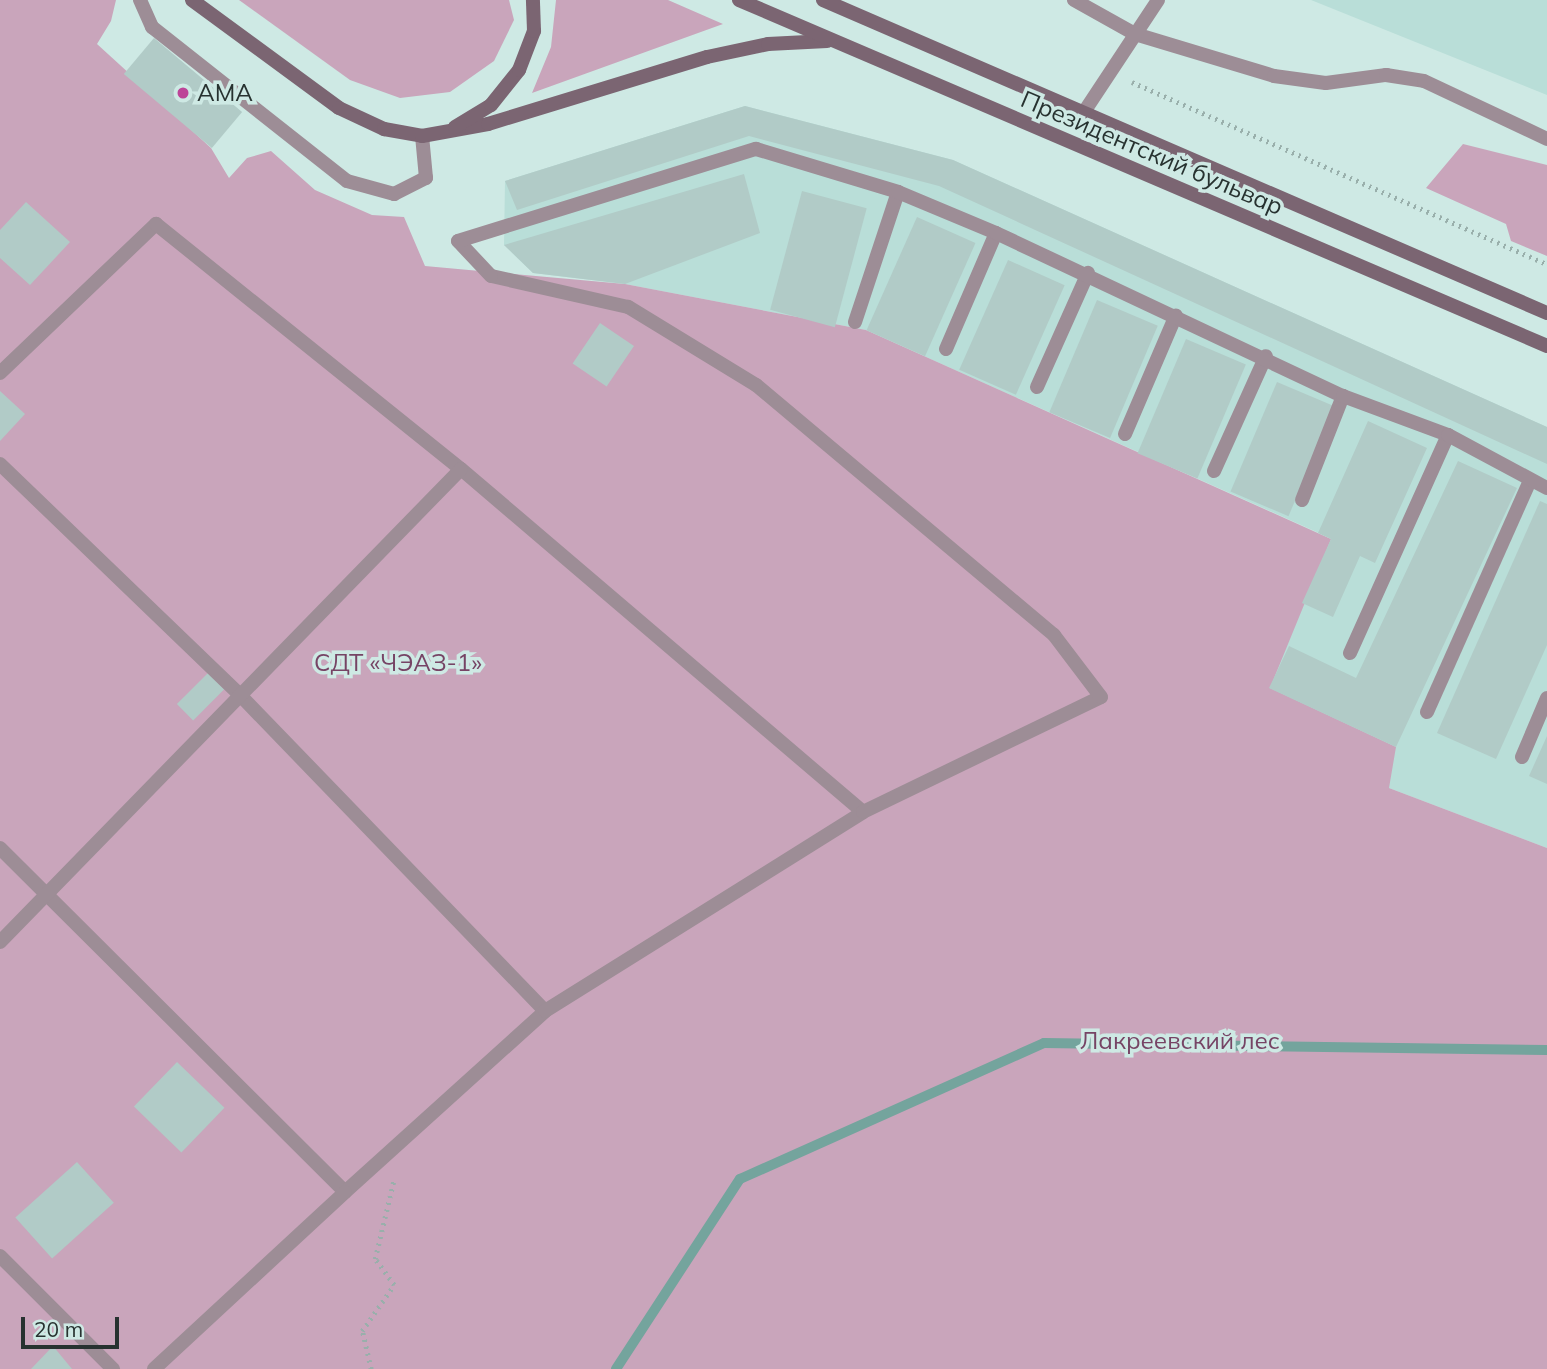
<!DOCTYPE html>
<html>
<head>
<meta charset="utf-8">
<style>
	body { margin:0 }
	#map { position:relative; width:1547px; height:1369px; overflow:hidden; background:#cee9e4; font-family:Mulish,sans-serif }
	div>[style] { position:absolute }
	.built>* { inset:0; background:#b9ded8 }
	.green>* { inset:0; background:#c9a5bb }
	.stream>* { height:10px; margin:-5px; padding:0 5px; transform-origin:5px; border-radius:5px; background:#74a49d }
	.building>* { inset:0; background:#b1cbc7; transform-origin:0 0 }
	.path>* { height:4.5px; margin-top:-2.25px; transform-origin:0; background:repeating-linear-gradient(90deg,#99afab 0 2px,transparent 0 7px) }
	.lane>* { height:14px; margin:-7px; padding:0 7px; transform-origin:7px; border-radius:7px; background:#9d8d96 }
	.secondary>* { height:14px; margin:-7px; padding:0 7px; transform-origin:7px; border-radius:7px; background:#7b6572 }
	.dots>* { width:19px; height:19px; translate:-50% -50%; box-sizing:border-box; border:4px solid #cee9e4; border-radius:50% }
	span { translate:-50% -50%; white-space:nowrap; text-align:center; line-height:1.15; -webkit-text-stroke:7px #cee9e4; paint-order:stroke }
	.poi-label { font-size:24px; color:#273230 }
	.left { translate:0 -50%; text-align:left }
	.street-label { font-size:24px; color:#273230 }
	.park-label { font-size:24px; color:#764465 }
	.scale { position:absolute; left:21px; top:1317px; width:98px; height:32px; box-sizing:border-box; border:4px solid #273230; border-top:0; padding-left:9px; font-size:21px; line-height:24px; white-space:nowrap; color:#273230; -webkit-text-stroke:5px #cee9e4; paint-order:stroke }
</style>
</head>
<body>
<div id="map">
	<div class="built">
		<i style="clip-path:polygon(1311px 0,1547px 0,1547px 95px)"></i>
		<i style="clip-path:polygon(745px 106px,953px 160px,1547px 427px,1547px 848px,1389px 788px,1269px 688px,1330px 538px,866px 330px,625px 284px,533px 273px,504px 245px,505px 181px)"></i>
	</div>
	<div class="green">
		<i style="clip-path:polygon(0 0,116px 0,111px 21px,97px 44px,211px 148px,229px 178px,247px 158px,271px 151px,315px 190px,372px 215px,404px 217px,425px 266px,625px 284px,866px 330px,1331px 539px,1270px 688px,1396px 747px,1389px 788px,1547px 848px,1547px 1369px,0 1369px)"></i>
		<i style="clip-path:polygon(239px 0,509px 0,514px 20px,494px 61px,450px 92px,400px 98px,350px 80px)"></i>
		<i style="clip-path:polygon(556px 0,668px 0,723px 24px,532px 93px,551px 47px)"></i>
		<i style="clip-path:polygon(1463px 144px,1547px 165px,1547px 256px,1511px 241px,1506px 224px,1426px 188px)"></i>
	</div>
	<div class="stream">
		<i style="left:616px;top:1369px;width:227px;rotate:-56.9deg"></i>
		<i style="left:740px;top:1179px;width:333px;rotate:-24.1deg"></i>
		<i style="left:1044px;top:1043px;width:503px;rotate:0.8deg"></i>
	</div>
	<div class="building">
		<i style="left:154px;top:38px;width:115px;height:47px;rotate:40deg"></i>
		<i style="clip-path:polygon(745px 106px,953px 160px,1547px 427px,1547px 464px,939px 186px,749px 136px,517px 210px,505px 181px)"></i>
		<i style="clip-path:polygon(744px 174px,760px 233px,625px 284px,533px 273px,504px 245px)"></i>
		<i style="left:802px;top:191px;width:67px;height:123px;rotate:15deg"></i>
		<i style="clip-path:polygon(26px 202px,70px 242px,30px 285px,0 258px,0 230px)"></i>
		<i style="left:917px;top:217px;width:64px;height:124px;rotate:24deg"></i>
		<i style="left:1008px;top:260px;width:62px;height:120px;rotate:24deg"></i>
		<i style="left:1097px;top:300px;width:66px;height:122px;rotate:23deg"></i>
		<i style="left:600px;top:323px;width:41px;height:49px;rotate:34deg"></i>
		<i style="left:1186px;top:339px;width:65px;height:124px;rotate:23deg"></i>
		<i style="left:1277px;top:382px;width:63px;height:119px;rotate:23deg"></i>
		<i style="clip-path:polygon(0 391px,25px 414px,0 441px)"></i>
		<i style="clip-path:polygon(1368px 421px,1427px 448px,1375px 563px,1360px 556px,1333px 617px,1302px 603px,1331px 539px,1318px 533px)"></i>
		<i style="clip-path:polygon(1458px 461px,1517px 488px,1396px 747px,1269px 688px,1289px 646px,1356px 678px)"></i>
		<i style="clip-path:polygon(1540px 501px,1547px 504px,1547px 645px,1496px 759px,1437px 733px)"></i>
		<i style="left:208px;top:673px;width:23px;height:44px;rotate:45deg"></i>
		<i style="clip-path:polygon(1547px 736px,1547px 784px,1529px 776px)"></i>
		<i style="left:177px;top:1062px;width:66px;height:62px;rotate:44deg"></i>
		<i style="left:77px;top:1162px;width:55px;height:83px;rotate:48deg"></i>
		<i style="clip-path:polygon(53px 1346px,72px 1369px,31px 1369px)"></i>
	</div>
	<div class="path">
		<i style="left:1132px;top:82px;width:453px;rotate:23.7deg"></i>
		<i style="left:371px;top:1369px;width:39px;rotate:-103deg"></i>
		<i style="left:362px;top:1331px;width:56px;rotate:-55.2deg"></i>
		<i style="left:394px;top:1285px;width:32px;rotate:-126deg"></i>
		<i style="left:375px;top:1259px;width:82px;rotate:-76.6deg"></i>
	</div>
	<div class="lane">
		<i style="left:140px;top:0;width:30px;rotate:66deg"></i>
		<i style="left:152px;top:27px;width:248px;rotate:38.3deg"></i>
		<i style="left:347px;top:181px;width:49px;rotate:15.5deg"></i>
		<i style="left:394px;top:194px;width:36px;rotate:-27deg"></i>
		<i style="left:426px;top:178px;width:42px;rotate:-95.4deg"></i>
		<i style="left:1074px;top:0;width:70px;rotate:29.1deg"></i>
		<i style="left:1135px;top:34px;width:145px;rotate:16.8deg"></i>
		<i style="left:1274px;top:76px;width:52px;rotate:7.7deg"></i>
		<i style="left:1326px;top:83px;width:61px;rotate:-7.6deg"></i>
		<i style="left:1386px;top:75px;width:38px;rotate:9deg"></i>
		<i style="left:1424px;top:81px;width:136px;rotate:25.2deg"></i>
		<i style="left:1084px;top:112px;width:134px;rotate:-56.5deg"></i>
		<i style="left:855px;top:322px;width:137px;rotate:-71.7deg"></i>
		<i style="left:946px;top:349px;width:126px;rotate:-66.7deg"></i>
		<i style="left:0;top:373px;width:216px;rotate:-43.7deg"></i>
		<i style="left:156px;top:224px;width:391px;rotate:38.8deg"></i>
		<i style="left:461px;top:469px;width:528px;rotate:40.47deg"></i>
		<i style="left:1037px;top:387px;width:125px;rotate:-65.9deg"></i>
		<i style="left:1125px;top:434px;width:129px;rotate:-66.8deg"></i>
		<i style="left:0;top:464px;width:333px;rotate:43.9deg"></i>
		<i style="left:240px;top:695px;width:439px;rotate:46deg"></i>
		<i style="left:1214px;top:471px;width:126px;rotate:-65.7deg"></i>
		<i style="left:1302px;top:500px;width:112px;rotate:-68.5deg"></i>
		<i style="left:1350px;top:653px;width:239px;rotate:-65.8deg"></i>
		<i style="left:1427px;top:712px;width:253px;rotate:-66deg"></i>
		<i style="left:1522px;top:757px;width:64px;rotate:-67deg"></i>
		<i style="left:0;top:848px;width:487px;rotate:44.9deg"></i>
		<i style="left:345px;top:1192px;width:270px;rotate:-42.1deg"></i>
		<i style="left:545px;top:1011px;width:375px;rotate:-32deg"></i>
		<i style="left:863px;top:812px;width:264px;rotate:-25.8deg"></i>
		<i style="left:1101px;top:697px;width:78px;rotate:-127.2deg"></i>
		<i style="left:1054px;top:635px;width:389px;rotate:-140deg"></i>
		<i style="left:756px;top:385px;width:150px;rotate:-148.6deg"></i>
		<i style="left:628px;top:307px;width:140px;rotate:-167.2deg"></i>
		<i style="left:491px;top:276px;width:48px;rotate:-133.3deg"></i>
		<i style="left:458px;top:241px;width:312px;rotate:-17.2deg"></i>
		<i style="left:756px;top:149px;width:148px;rotate:16.8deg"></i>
		<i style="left:898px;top:192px;width:106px;rotate:22.7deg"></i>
		<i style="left:996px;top:233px;width:383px;rotate:25.2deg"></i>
		<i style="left:1343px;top:396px;width:112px;rotate:20.4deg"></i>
		<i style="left:1448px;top:435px;width:112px;rotate:28.2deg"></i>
		<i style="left:0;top:942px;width:660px;rotate:-45.74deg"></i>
		<i style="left:0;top:1256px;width:160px;rotate:45deg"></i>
		<i style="left:154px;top:1369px;width:260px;rotate:-42.8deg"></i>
	</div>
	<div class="secondary">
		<i style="left:192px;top:0;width:182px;rotate:36.3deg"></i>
		<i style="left:339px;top:108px;width:50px;rotate:25deg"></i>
		<i style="left:384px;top:129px;width:39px;rotate:10deg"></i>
		<i style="left:422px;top:136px;width:67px;rotate:-10.3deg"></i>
		<i style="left:488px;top:124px;width:229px;rotate:-17deg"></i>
		<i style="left:707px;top:57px;width:62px;rotate:-12deg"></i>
		<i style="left:768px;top:44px;width:59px;rotate:-2.9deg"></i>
		<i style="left:739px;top:0;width:879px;rotate:23.18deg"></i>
		<i style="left:823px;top:0;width:789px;rotate:23.38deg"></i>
		<i style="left:455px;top:127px;width:42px;rotate:-31.4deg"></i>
		<i style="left:491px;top:105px;width:45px;rotate:-51.3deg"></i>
		<i style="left:519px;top:70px;width:42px;rotate:-69deg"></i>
		<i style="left:534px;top:31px;width:31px;rotate:-92deg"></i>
	</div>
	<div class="dots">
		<i style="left:183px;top:93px;background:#bd4498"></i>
	</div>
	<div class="poi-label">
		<span class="left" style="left:197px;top:93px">АМА</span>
	</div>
	<div class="street-label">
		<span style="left:1152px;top:153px;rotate:23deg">Президентский бульвар</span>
	</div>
	<div class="park-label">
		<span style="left:398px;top:663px">СДТ «ЧЭАЗ-1»</span>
		<span style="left:1180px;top:1041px">Лакреевский лес</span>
	</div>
	<div class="scale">20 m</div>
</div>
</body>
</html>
